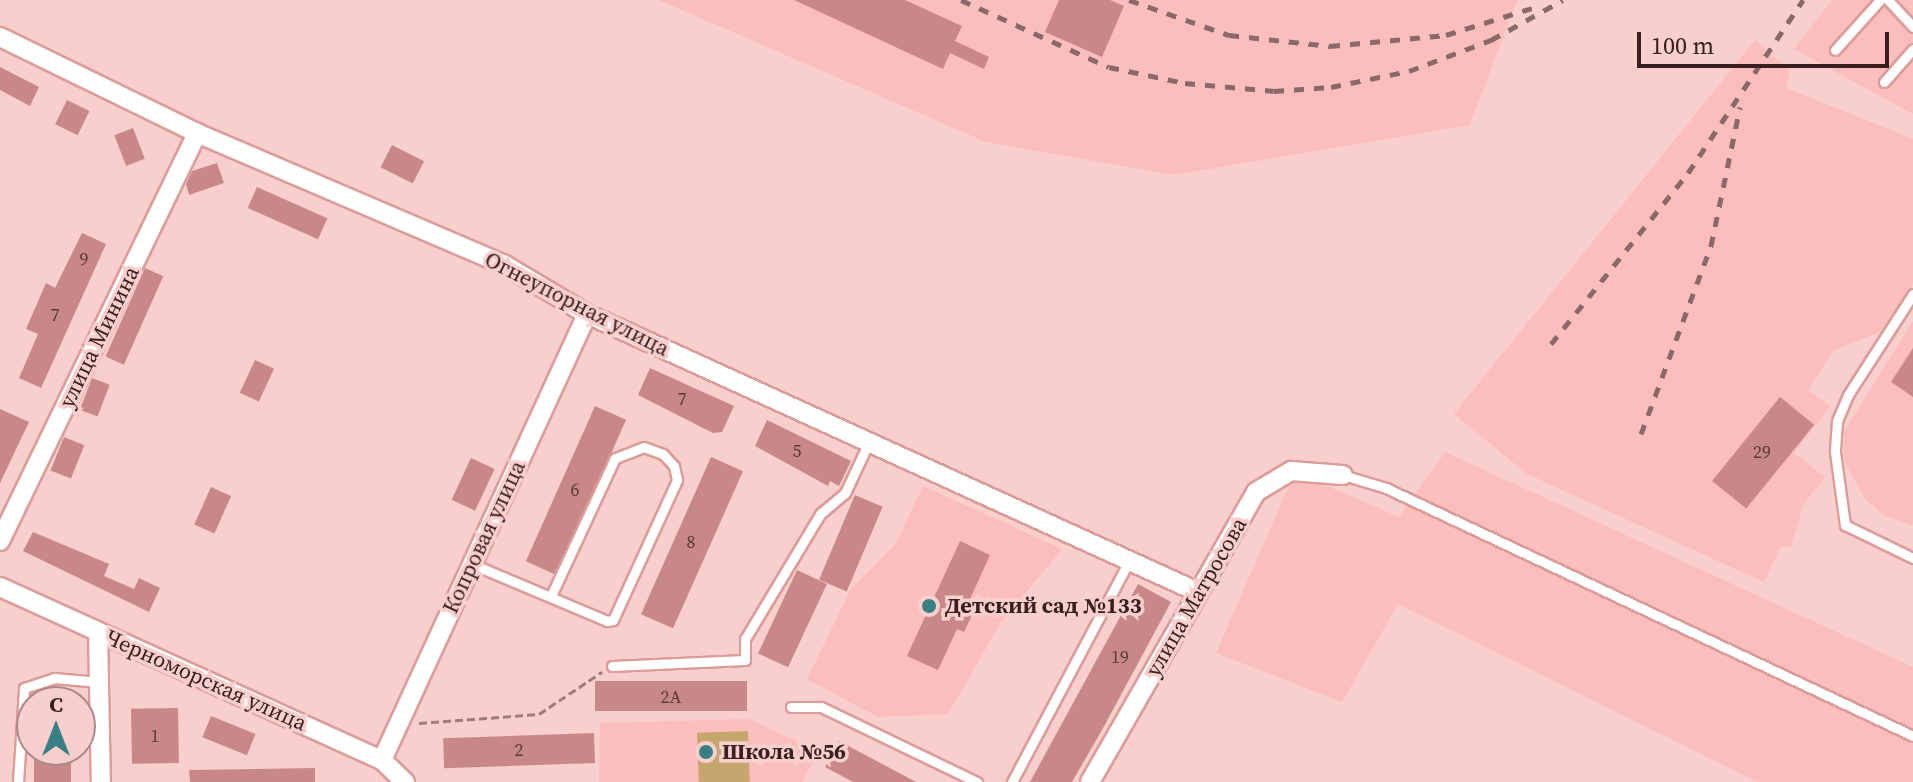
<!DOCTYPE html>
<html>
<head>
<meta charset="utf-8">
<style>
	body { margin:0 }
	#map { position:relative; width:1913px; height:782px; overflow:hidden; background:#f8cfcd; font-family:"Source Serif 4",serif }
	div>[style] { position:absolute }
	.built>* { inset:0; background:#fbbebd }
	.green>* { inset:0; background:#c6a56e; transform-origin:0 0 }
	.building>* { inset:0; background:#c78887; transform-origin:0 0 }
	.path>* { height:3px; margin-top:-1.5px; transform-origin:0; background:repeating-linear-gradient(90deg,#9e7c7b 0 8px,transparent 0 12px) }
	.roads { filter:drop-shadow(2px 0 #dc9c9a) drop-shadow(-2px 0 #dc9c9a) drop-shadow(0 2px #dc9c9a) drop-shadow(0 -2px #dc9c9a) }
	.lane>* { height:9px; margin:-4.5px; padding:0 4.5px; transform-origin:4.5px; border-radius:4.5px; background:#fff }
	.street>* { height:18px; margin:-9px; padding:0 9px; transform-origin:9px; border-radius:9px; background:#fff }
	.rail>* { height:5px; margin-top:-2.5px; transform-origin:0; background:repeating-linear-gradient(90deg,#8a6a69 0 10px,transparent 0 20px) }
	.dots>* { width:22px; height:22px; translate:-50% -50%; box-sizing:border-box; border:4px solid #f8cfcd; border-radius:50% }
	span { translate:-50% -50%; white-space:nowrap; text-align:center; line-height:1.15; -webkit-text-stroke:7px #f8cfcd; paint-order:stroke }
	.number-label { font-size:18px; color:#5c3a3a }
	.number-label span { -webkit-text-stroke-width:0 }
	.street-label { font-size:22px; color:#392020 }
	.poi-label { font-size:22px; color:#392020; font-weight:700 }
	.left { translate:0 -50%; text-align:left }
	.north { position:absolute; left:16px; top:686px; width:80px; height:80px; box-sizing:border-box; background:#f8cfcd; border:2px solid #ac8988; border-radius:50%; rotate:0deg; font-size:22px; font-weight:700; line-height:32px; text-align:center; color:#392020 }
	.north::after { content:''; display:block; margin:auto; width:28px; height:36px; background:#388084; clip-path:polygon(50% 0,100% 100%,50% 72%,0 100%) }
	.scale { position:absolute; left:1637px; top:32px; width:252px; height:36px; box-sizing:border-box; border:4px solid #392020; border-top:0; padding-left:10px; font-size:24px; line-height:28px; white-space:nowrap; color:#392020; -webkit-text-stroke:6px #f8cfcd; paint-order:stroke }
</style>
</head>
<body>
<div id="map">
	<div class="built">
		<i style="clip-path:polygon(659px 0,1517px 0,1470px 125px,1174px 175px,986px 142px)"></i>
		<i style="clip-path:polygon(1832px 0,1913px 0,1913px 114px,1794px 49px)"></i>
		<i style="clip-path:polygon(1755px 40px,1790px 71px,1786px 88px,1913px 139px,1913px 284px,1882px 331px,1834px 350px,1808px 390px,1830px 406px,1794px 453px,1825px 477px,1803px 505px,1791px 548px,1781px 546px,1764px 582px,1527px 474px,1454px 414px)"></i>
		<i style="clip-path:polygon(1913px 321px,1913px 525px,1885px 516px,1865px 499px,1844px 461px,1844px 431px)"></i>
		<i style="clip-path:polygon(1445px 452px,1913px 667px,1913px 782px,1758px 782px,1398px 604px,1342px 702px,1216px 653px,1295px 472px,1399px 517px)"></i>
		<i style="clip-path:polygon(923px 486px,1062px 549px,1001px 622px,948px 714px,878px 717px,807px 679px,851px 589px,896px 543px)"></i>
		<i style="clip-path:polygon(748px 719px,810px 747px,816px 757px,802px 782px,599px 782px,600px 723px)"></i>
	</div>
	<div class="green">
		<i style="left:748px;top:731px;width:51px;height:51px;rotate:88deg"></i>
	</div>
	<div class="building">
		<i style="clip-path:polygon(794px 0,905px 0,962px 26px,955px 41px,989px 57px,984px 69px,950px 53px,943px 69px)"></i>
		<i style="clip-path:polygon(1059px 0,1110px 0,1124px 6px,1102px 57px,1045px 32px)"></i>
		<i style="clip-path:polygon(0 67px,39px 87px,30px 106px,0 90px)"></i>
		<i style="left:67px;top:100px;width:25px;height:27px;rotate:26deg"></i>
		<i style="left:133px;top:128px;width:33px;height:20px;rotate:69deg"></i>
		<i style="left:392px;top:145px;width:36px;height:25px;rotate:27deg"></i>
		<i style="clip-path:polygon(217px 163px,224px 183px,189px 195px,186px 184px,192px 171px)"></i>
		<i style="left:257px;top:187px;width:77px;height:23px;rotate:24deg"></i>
		<i style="clip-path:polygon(82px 233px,106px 244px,41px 388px,19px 378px,38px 334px,26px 329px,46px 283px,55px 288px)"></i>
		<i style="left:145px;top:268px;width:20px;height:97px;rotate:24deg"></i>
		<i style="clip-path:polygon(1913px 348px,1913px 397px,1891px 382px)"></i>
		<i style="left:255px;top:360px;width:21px;height:36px;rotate:25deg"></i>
		<i style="clip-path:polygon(650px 368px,734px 406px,722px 432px,713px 433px,638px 395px)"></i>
		<i style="left:92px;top:378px;width:19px;height:34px;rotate:21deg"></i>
		<i style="left:1780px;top:397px;width:44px;height:108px;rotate:39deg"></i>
		<i style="left:595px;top:406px;width:34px;height:170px;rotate:24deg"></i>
		<i style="clip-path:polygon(0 409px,29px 422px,0 483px)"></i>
		<i style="clip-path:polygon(767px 420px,851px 461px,839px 486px,830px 481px,828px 486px,755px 446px)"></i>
		<i style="left:64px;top:437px;width:22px;height:36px;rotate:22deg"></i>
		<i style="left:711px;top:457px;width:35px;height:172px;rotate:24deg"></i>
		<i style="left:471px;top:458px;width:26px;height:46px;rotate:25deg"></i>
		<i style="left:211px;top:487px;width:22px;height:41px;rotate:24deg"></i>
		<i style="left:855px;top:495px;width:30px;height:92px;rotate:23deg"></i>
		<i style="clip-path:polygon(33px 532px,109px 564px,104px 576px,134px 589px,139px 578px,160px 588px,149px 612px,23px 551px)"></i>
		<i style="clip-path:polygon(960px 541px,990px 555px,970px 599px,978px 602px,964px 632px,957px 629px,938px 670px,907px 656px)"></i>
		<i style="left:797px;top:570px;width:33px;height:92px;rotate:25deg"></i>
		<i style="clip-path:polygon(1138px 584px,1171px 602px,1102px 730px,1072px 782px,1030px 782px)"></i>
		<i style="left:747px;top:681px;width:30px;height:152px;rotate:90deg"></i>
		<i style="left:178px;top:708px;width:55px;height:47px;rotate:89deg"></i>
		<i style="left:211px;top:716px;width:48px;height:23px;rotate:22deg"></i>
		<i style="left:594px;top:733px;width:30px;height:151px;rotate:88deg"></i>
		<i style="clip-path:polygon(839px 741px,916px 782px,853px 782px,825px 767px)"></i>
		<i style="left:34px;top:750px;width:37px;height:32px"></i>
		<i style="clip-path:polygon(315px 768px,315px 782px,190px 782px,189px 770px)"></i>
	</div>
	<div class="path">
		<i style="left:419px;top:723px;width:120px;rotate:-4.3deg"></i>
		<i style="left:539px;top:714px;width:76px;rotate:-33.7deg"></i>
	</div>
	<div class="roads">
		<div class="lane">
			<i style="left:1888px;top:0;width:37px;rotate:47deg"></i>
			<i style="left:1835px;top:50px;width:67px;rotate:-48deg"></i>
			<i style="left:1884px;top:82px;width:44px;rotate:-48.7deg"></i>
			<i style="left:1913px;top:294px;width:120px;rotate:122.8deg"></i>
			<i style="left:1848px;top:395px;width:28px;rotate:113deg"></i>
			<i style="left:1837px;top:421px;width:31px;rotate:94deg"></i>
			<i style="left:1835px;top:452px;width:74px;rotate:82.2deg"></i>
			<i style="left:1845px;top:525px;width:76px;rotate:25.9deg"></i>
			<i style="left:1343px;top:475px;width:45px;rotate:16.8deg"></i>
			<i style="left:1386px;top:488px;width:582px;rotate:25.2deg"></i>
			<i style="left:472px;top:564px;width:147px;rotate:22.9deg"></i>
			<i style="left:607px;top:621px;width:6px;rotate:-9deg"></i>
			<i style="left:613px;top:620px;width:154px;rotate:-65.4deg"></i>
			<i style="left:677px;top:480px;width:14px;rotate:-102deg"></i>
			<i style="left:674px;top:466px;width:16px;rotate:-133deg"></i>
			<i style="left:663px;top:454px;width:20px;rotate:-160deg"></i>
			<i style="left:644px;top:447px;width:31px;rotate:159deg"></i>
			<i style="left:615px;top:458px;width:152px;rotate:114.9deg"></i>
			<i style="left:612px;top:666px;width:133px;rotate:-2.6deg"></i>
			<i style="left:745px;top:660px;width:21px;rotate:-90deg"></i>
			<i style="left:745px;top:639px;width:146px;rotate:-59deg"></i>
			<i style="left:820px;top:514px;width:33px;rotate:-40deg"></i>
			<i style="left:845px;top:493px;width:54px;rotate:-64.9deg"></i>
			<i style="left:791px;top:707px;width:30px"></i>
			<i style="left:821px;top:707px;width:173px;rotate:25.7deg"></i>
			<i style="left:18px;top:782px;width:94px;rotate:-86.3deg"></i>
			<i style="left:24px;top:688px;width:32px;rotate:-18deg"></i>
			<i style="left:54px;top:678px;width:45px;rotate:5.1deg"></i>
			<i style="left:1012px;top:782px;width:250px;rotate:-62.1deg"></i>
		</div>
		<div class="street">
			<i style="left:0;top:37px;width:219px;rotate:26deg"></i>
			<i style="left:197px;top:133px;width:335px;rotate:23.2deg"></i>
			<i style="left:505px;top:265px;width:96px;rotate:30.9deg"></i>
			<i style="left:587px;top:314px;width:671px;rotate:24.47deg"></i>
			<i style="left:0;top:541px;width:453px;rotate:-64.2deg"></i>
			<i style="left:0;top:587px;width:419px;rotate:24.4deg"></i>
			<i style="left:382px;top:760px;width:32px;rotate:44deg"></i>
			<i style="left:98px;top:632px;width:150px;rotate:88.9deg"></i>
			<i style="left:382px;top:760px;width:491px;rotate:-65.3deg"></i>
			<i style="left:1090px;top:782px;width:334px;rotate:-60.2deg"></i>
			<i style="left:1256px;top:492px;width:41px;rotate:-31deg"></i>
			<i style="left:1291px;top:471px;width:52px;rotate:4.4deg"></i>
		</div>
	</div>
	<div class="rail">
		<i style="left:961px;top:0;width:162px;rotate:24.4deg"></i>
		<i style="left:1109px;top:67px;width:78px;rotate:11.9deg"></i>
		<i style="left:1185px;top:83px;width:89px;rotate:5.1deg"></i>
		<i style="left:1274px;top:91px;width:57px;rotate:-4deg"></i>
		<i style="left:1331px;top:87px;width:80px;rotate:-11.6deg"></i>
		<i style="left:1409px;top:71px;width:88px;rotate:-20.7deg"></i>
		<i style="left:1491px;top:40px;width:82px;rotate:-29.1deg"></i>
		<i style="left:1129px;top:0;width:106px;rotate:19.3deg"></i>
		<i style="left:1229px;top:35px;width:102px;rotate:6.2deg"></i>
		<i style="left:1330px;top:46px;width:117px;rotate:-5.4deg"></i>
		<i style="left:1446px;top:35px;width:90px;rotate:-17.4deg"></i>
		<i style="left:1551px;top:344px;width:219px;rotate:-51.3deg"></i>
		<i style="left:1688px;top:173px;width:208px;rotate:-56.4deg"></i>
		<i style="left:1641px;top:434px;width:201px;rotate:-69.6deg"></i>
		<i style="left:1711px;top:246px;width:142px;rotate:-78.2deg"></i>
	</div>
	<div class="dots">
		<i style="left:929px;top:606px;background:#388084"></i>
		<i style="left:706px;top:752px;background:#388084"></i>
	</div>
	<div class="number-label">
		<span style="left:84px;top:259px">9</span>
		<span style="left:55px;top:315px">7</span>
		<span style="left:682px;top:399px">7</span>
		<span style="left:797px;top:451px">5</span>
		<span style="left:1762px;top:452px">29</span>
		<span style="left:575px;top:490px">6</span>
		<span style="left:691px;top:542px">8</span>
		<span style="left:1120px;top:657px">19</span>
		<span style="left:671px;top:697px">2А</span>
		<span style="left:155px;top:736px">1</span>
		<span style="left:519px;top:750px">2</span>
	</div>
	<div class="street-label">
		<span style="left:577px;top:304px;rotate:27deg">Огнеупорная улица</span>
		<span style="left:99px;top:337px;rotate:-64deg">улица Минина</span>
		<span style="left:484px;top:537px;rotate:-65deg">Копровая улица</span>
		<span style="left:1196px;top:597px;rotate:-60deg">улица Матросова</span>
		<span style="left:206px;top:680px;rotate:24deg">Черноморская улица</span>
	</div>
	<div class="poi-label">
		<span class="left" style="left:945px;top:606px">Детский сад №133</span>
		<span class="left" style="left:722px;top:752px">Школа №56</span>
	</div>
	<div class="north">С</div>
	<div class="scale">100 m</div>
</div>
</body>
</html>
